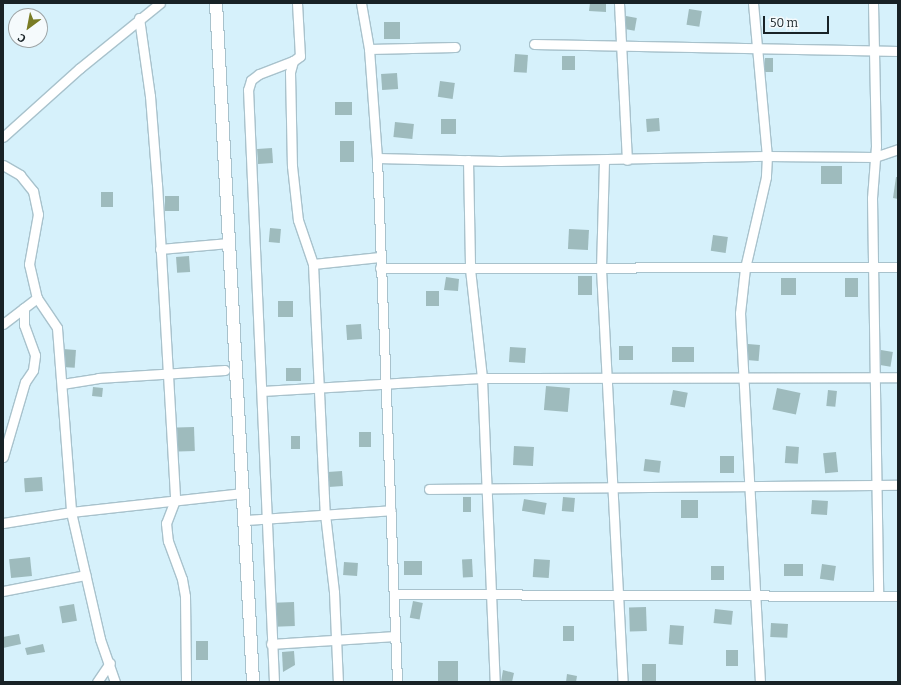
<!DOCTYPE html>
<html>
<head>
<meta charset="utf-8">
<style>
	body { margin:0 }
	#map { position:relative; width:901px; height:685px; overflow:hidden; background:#d6f1fb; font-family:Bitter,serif }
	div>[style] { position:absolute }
	.building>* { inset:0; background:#9ebbbd; transform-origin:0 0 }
	.roads { filter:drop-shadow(1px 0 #a8c2cc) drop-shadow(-1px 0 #a8c2cc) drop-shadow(0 1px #a8c2cc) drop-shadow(0 -1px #a8c2cc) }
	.minor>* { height:9px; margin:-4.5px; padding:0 4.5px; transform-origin:4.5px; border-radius:4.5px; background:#fff }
	.tertiary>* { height:12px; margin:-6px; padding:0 6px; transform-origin:6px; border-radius:6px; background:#fff }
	span { translate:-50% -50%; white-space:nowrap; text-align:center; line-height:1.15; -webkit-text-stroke:3px #f5fafc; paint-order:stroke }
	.frame { position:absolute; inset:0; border:4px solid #182226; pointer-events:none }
	.north { position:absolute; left:8px; top:8px; width:40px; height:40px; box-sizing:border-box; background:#f5fafc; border:1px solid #9da4a6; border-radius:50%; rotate:212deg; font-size:11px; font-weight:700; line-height:16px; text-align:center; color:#182226 }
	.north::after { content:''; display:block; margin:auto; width:14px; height:18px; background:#797c25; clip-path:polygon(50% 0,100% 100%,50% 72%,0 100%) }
	.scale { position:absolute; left:763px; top:16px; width:66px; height:18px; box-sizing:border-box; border:2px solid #182226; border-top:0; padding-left:5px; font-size:12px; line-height:14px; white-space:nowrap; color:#182226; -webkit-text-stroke:3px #f5fafc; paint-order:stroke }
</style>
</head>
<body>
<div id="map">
	<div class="building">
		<i style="clip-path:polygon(590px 3px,606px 3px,606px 12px,589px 11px)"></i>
		<i style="left:689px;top:9px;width:13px;height:16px;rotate:9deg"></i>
		<i style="left:626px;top:16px;width:11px;height:13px;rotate:10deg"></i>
		<i style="left:384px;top:22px;width:16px;height:17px"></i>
		<i style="left:515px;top:54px;width:13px;height:18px;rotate:4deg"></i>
		<i style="left:575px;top:56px;width:14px;height:13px;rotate:90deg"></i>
		<i style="left:765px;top:58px;width:8px;height:14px"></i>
		<i style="left:397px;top:73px;width:16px;height:16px;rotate:86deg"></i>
		<i style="left:440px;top:81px;width:15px;height:16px;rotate:8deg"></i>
		<i style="left:352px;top:102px;width:13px;height:17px;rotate:90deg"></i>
		<i style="left:659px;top:118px;width:13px;height:13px;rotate:86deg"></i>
		<i style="left:441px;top:119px;width:15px;height:15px"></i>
		<i style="left:395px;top:122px;width:19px;height:15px;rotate:6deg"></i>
		<i style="left:340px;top:141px;width:14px;height:21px"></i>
		<i style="left:272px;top:148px;width:15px;height:15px;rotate:86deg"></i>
		<i style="left:821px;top:166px;width:21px;height:18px"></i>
		<i style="clip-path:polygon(896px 177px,898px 177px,898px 199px,893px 198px)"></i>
		<i style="left:101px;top:192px;width:12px;height:15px"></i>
		<i style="left:165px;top:196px;width:14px;height:15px"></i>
		<i style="left:270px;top:228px;width:11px;height:14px;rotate:5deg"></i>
		<i style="left:569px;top:229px;width:20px;height:20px;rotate:3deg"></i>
		<i style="left:713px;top:235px;width:15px;height:16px;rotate:8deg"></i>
		<i style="left:189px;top:256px;width:16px;height:13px;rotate:86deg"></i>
		<i style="left:578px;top:276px;width:14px;height:19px"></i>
		<i style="clip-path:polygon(446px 277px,459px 279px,458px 291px,444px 290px)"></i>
		<i style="left:781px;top:278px;width:15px;height:17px"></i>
		<i style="left:845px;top:278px;width:13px;height:19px"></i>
		<i style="left:426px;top:291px;width:13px;height:15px"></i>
		<i style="left:278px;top:301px;width:15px;height:16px"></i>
		<i style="left:361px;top:324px;width:15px;height:15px;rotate:86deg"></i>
		<i style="left:748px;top:344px;width:12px;height:16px;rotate:5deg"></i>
		<i style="left:619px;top:346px;width:14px;height:14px"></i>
		<i style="left:510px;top:347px;width:16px;height:15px;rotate:4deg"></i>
		<i style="left:672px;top:347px;width:22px;height:15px"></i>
		<i style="left:63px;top:349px;width:13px;height:18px;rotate:4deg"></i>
		<i style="left:881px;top:350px;width:12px;height:15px;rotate:9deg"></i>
		<i style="left:286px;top:368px;width:15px;height:13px"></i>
		<i style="left:546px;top:386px;width:24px;height:24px;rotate:5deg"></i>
		<i style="left:93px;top:387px;width:10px;height:9px;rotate:6deg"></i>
		<i style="left:777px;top:388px;width:24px;height:22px;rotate:12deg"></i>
		<i style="left:673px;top:390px;width:15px;height:15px;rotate:11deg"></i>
		<i style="left:828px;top:390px;width:9px;height:16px;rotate:6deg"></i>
		<i style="left:194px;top:427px;width:24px;height:17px;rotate:88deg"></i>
		<i style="left:359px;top:432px;width:12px;height:15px"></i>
		<i style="left:291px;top:436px;width:9px;height:13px"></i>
		<i style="left:514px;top:446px;width:20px;height:19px;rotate:3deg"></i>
		<i style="left:786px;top:446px;width:13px;height:17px;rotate:4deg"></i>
		<i style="left:836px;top:452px;width:20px;height:13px;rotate:84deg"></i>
		<i style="left:720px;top:456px;width:14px;height:17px"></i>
		<i style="left:645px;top:459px;width:16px;height:12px;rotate:7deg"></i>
		<i style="left:342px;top:471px;width:15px;height:18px;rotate:86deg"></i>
		<i style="left:42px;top:477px;width:14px;height:18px;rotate:86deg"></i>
		<i style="left:463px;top:497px;width:8px;height:15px"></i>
		<i style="left:563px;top:497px;width:12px;height:14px;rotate:5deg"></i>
		<i style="left:524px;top:499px;width:23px;height:12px;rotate:10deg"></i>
		<i style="left:681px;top:500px;width:17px;height:18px"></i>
		<i style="left:812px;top:500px;width:16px;height:14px;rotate:4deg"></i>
		<i style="left:30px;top:557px;width:19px;height:21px;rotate:84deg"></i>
		<i style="left:472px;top:559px;width:18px;height:10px;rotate:87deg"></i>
		<i style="left:534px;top:559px;width:16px;height:18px;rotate:4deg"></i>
		<i style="left:404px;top:561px;width:18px;height:14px"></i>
		<i style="left:344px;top:562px;width:14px;height:13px;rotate:4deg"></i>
		<i style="left:803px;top:564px;width:12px;height:19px;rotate:90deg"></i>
		<i style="left:822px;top:564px;width:14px;height:15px;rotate:8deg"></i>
		<i style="left:711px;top:566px;width:13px;height:14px"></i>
		<i style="left:413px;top:601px;width:10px;height:17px;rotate:11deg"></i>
		<i style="left:294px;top:602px;width:24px;height:20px;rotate:88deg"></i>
		<i style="left:74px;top:604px;width:17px;height:15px;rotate:80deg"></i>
		<i style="left:646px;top:607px;width:24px;height:17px;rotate:88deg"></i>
		<i style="left:715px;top:609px;width:18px;height:14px;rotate:6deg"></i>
		<i style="left:771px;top:623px;width:17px;height:14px;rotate:3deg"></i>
		<i style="left:670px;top:625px;width:14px;height:19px;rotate:4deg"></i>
		<i style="left:563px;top:626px;width:11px;height:15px"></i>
		<i style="clip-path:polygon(19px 634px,21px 644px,3px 648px,3px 637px)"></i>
		<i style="left:196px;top:641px;width:12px;height:19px"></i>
		<i style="clip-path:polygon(43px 644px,45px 652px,27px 655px,25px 648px)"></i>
		<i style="left:726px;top:650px;width:12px;height:16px"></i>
		<i style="clip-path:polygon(294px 651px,295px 665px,283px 672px,282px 652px)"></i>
		<i style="left:458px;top:661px;width:21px;height:20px;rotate:90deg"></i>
		<i style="left:642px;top:664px;width:14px;height:18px"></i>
		<i style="clip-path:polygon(503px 670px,514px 673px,512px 682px,501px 682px)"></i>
		<i style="clip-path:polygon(567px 674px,577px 676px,576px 682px,566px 682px)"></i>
	</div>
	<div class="roads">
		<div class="minor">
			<i style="left:297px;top:3px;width:53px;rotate:86.8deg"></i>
			<i style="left:300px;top:56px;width:9px;rotate:144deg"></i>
			<i style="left:293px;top:61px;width:11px;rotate:105deg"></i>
			<i style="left:290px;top:72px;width:94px;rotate:88.8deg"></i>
			<i style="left:292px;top:166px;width:54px;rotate:83.7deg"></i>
			<i style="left:298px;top:220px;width:46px;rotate:71.2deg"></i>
			<i style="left:313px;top:264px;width:250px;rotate:87.3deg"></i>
			<i style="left:325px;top:514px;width:79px;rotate:83.4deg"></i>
			<i style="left:334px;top:592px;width:90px;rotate:87.5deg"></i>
			<i style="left:361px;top:3px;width:47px;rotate:80.1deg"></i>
			<i style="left:369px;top:49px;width:109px;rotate:85.8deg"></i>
			<i style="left:377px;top:158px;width:524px;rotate:87.81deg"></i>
			<i style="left:619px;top:3px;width:157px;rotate:87.1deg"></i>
			<i style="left:753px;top:3px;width:154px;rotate:84.8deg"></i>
			<i style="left:767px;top:156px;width:21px;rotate:93deg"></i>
			<i style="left:766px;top:177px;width:93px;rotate:103deg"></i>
			<i style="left:745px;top:268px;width:45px;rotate:96.3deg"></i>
			<i style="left:740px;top:313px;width:370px;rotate:86.9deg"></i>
			<i style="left:873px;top:3px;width:143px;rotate:88.8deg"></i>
			<i style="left:876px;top:146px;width:52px;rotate:94.4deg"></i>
			<i style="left:872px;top:198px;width:398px;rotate:89.1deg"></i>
			<i style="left:139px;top:18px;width:79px;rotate:82deg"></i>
			<i style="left:150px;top:96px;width:88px;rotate:85.5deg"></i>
			<i style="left:157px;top:184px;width:317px;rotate:86.7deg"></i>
			<i style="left:175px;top:500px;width:25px;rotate:111deg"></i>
			<i style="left:166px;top:523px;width:18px;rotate:84deg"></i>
			<i style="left:168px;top:541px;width:40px;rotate:69.8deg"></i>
			<i style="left:182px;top:579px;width:17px;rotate:80deg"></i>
			<i style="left:185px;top:596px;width:86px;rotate:89.3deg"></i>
			<i style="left:534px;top:44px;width:364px;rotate:1.1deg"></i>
			<i style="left:369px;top:49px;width:86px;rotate:-1.3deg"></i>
			<i style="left:3px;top:137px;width:103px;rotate:-41.9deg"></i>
			<i style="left:80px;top:68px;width:103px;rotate:-39.1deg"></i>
			<i style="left:377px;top:158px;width:123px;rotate:1.4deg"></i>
			<i style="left:500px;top:161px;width:267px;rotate:-1.1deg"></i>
			<i style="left:767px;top:156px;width:108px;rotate:0.5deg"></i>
			<i style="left:875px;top:157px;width:24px;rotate:-19deg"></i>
			<i style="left:468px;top:160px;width:109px;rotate:88.9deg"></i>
			<i style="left:470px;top:269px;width:110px;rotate:83.7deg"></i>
			<i style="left:482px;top:378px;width:304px;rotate:87.6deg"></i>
			<i style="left:604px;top:161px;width:108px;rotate:91.6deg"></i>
			<i style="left:601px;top:269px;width:414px;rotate:87deg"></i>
			<i style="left:3px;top:165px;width:20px;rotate:30deg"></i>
			<i style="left:20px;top:175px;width:21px;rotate:51deg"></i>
			<i style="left:33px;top:191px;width:24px;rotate:78deg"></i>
			<i style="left:38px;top:214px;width:51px;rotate:100.2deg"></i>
			<i style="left:29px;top:264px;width:35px;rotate:77deg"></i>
			<i style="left:37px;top:298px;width:36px;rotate:56deg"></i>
			<i style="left:57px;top:328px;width:185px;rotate:85.6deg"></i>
			<i style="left:71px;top:512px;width:130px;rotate:77.1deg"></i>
			<i style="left:100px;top:639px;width:46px;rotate:70.8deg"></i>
			<i style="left:160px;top:249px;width:69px;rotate:-5deg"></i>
			<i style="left:313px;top:264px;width:67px;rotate:-6deg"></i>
			<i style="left:380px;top:268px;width:518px;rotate:-0.11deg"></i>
			<i style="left:3px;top:324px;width:43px;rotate:-37.4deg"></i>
			<i style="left:62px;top:384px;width:36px;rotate:-9deg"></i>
			<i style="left:98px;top:378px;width:127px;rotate:-3.6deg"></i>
			<i style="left:262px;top:391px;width:220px;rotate:-3.4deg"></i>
			<i style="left:482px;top:378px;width:416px;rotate:-0.1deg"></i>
			<i style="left:3px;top:457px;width:78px;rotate:-73.7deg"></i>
			<i style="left:25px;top:382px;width:14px;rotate:-56deg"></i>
			<i style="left:33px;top:370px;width:15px;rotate:-82deg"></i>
			<i style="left:35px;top:355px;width:32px;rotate:-110deg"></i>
			<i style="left:24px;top:325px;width:17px;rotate:-90deg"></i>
			<i style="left:429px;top:489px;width:469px;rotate:-0.5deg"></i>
			<i style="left:246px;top:520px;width:145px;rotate:-3.9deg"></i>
			<i style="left:3px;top:523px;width:69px;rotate:-9.2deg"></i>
			<i style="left:71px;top:512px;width:173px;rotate:-6.3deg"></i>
			<i style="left:3px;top:591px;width:84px;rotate:-11deg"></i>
			<i style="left:394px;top:594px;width:504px;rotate:0.23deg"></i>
			<i style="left:271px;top:644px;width:124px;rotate:-3.7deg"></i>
			<i style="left:97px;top:682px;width:23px;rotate:-56deg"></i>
			<i style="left:274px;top:682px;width:593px;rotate:-92.51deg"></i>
			<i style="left:248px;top:90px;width:10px;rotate:-73deg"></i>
			<i style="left:251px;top:80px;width:10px;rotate:-37deg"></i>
			<i style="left:259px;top:74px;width:36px;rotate:-21deg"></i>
		</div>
		<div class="tertiary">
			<i style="left:216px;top:3px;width:680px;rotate:86.88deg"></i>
		</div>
	</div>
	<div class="frame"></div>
	<div class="north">С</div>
	<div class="scale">50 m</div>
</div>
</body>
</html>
